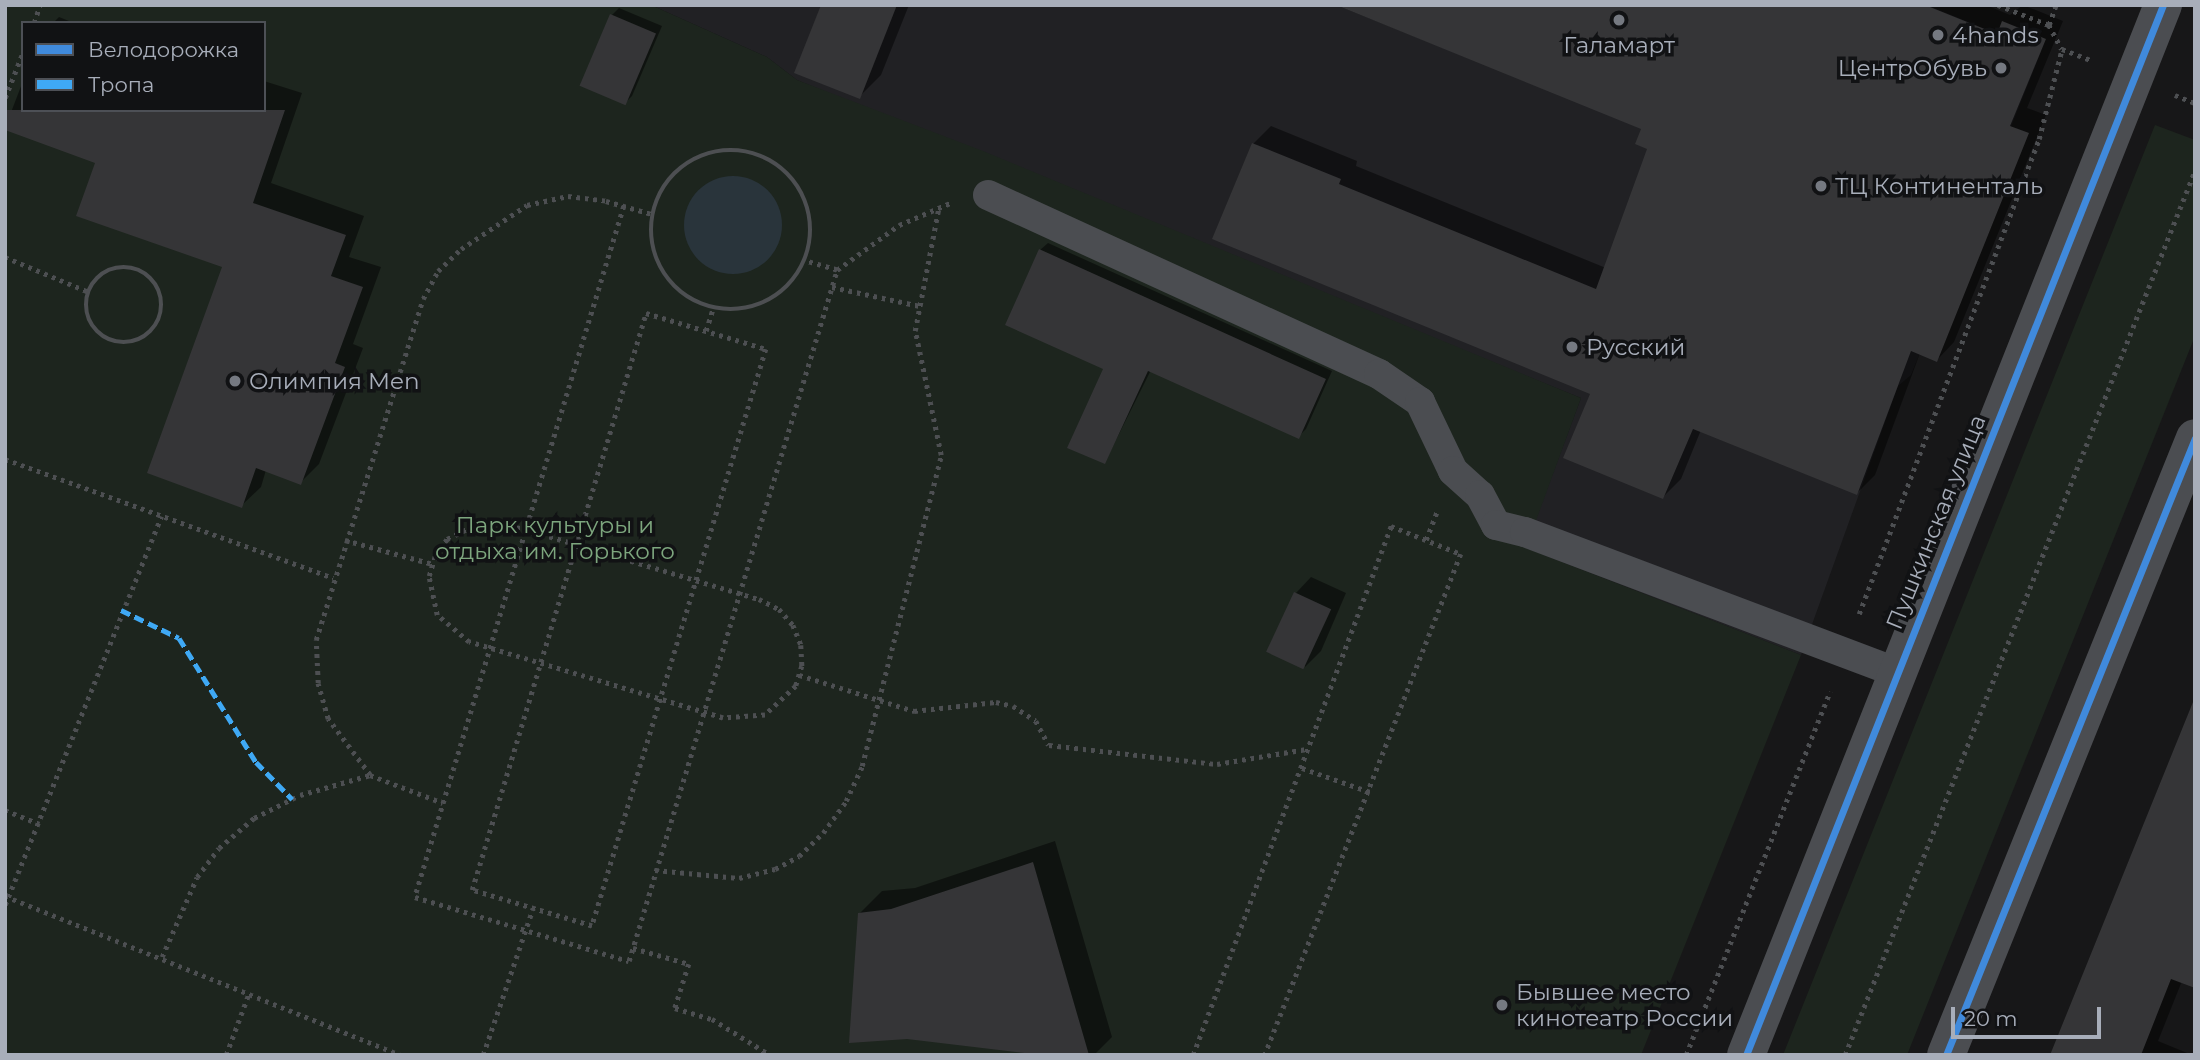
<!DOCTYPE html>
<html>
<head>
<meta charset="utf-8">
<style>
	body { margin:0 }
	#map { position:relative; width:2200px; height:1060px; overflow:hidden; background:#171718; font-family:Montserrat,sans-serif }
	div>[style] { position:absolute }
	.built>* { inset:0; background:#212124 }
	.green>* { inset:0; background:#1d251e }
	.water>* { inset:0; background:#29343b }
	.round { border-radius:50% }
	.shadow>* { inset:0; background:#0007 }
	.building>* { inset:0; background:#353537; transform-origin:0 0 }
	.path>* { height:4.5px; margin-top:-2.25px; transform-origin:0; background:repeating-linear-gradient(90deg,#4d4f52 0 3.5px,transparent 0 8.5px) }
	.path>.ring { margin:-2.25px; padding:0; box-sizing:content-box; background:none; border:4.5px solid #4d4f52; border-radius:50% }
	.service>* { height:30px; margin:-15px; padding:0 15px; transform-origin:15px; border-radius:15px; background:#4b4d51 }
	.tertiary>* { height:38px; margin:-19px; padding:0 19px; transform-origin:19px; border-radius:19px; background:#4b4d51 }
	.quiet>* { height:5px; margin-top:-2.5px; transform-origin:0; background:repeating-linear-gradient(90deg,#3fa9f5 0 10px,transparent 0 15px) }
	.cycleway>* { height:7px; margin:-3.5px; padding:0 3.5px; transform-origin:3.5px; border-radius:3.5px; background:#408adc }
	.dots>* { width:19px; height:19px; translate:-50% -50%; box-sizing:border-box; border:4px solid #111214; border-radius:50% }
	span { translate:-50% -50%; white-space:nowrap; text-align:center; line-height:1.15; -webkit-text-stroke:7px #111214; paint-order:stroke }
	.poi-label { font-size:23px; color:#a8aeba }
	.left { translate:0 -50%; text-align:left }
	.right { translate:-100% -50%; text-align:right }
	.street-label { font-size:23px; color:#a8aeba }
	.park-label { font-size:23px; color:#7da67e }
	.frame { position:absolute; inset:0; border:7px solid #a8aeba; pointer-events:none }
	.legend { position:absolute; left:21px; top:21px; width:245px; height:91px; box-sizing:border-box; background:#111214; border:2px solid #4d5056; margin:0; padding:9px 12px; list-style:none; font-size:21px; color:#a8aeba }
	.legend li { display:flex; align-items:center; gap:14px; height:35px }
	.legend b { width:35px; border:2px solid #4d5056 }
	.scale { position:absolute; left:1951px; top:1007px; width:150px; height:32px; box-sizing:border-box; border:4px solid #a8aeba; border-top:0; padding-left:9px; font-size:21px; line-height:24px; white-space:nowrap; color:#a8aeba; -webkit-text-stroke:5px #111214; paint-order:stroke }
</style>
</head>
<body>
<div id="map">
	<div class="built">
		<i style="clip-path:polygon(651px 5px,1927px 5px,2041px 52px,1911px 375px,1898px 386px,1801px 655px,1525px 548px,1581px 398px,797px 80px,767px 57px)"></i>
	</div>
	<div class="green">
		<i style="clip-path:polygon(evenodd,5px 5px,651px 5px,767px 57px,797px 80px,983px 151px,1581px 398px,1526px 548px,1801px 655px,1641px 1055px,5px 1055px,5px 5px,23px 23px,264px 23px,264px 110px,23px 110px,23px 23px)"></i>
		<i style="clip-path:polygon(2155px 125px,2195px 140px,2195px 336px,1907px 1055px,1783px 1055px)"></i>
	</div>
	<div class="water">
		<i class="round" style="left:684px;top:176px;width:98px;height:98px"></i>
	</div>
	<div class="shadow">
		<i style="clip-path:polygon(823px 5px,909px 5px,881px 75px,859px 97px)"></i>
		<i style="clip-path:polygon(1336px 5px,1986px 5px,2010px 15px,2023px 5px,2063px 21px,2027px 108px,2046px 115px,1954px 342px,1937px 360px,1920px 353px,1875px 475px,1857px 493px,1701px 430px,1681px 479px,1663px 497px,1593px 393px,1214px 238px,1253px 144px,1271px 126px,1357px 161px,1356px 166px,1606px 268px,1649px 148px,1643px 128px)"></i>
		<i style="clip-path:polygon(619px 8px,662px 26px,632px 96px,625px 103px,612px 15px)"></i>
		<i style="clip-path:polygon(59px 17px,74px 23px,53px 23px)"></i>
		<i style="clip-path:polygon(23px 81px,23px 110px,264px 110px,264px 81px,302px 93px,271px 183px,364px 216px,349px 257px,381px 267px,353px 344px,363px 348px,319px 464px,300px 483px,266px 470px,261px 487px,241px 506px,225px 266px,97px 162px,5px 128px)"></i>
		<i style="clip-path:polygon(1048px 243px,1332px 371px,1306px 429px,1298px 437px,1151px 370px,1105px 462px,1105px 368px,1040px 250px)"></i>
		<i style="clip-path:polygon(1311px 577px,1346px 593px,1321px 651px,1305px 667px,1296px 593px)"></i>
		<i style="clip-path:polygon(2195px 702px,2195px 975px,2182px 981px,2158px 1041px,2192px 1055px,2052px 1055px)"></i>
		<i style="clip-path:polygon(1055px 841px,1112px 1037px,1094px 1055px,1055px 1055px,859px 914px,882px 891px,915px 888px)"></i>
	</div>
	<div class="building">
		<i style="clip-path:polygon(821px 5px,897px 5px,860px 99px,794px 73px)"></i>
		<i style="clip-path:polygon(1336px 5px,1925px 5px,1997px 34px,2002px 21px,2046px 39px,2010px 126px,2029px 133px,1937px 362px,1911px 351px,1857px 495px,1693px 429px,1663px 499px,1563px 458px,1590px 394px,1212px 239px,1252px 143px,1341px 179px,1339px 184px,1596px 289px,1647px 149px,1635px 144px,1641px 129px)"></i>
		<i style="left:610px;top:14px;width:50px;height:78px;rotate:23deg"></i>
		<i style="clip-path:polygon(5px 110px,285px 110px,253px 203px,346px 235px,331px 276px,363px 287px,335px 363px,345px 367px,301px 485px,256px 468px,242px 508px,147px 473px,222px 267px,76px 216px,95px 163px,5px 130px)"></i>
		<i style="clip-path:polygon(1039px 249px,1326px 379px,1299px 439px,1148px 371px,1105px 464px,1067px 448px,1103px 369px,1005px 325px)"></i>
		<i style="left:1294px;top:592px;width:41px;height:66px;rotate:25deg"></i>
		<i style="clip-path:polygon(2193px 702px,2195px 988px,2171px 979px,2141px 1055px,2050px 1055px)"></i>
		<i style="clip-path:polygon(1033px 862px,1089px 1055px,1040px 1055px,907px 1039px,849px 1043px,858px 913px,891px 909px)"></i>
	</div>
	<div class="path">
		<i style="left:1998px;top:5px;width:55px;rotate:21.4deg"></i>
		<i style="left:2049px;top:25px;width:27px;rotate:62deg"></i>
		<i style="left:2062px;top:49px;width:33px;rotate:21deg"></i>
		<i style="left:34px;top:23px;width:19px;rotate:-72deg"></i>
		<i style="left:2049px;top:25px;width:21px;rotate:-71deg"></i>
		<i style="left:2175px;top:95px;width:22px;rotate:22deg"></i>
		<i style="left:5px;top:98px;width:49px;rotate:-68.6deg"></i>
		<i class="ring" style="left:651px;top:150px;width:155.5px;height:155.5px"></i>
		<i style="left:624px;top:206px;width:722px;rotate:106.83deg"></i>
		<i style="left:415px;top:897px;width:223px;rotate:16.7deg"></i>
		<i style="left:629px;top:961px;width:722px;rotate:-73.25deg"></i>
		<i style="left:837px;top:270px;width:32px;rotate:-164deg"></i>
		<i style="left:5px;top:257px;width:91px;rotate:22.6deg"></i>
		<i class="ring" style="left:86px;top:267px;width:71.5px;height:71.5px"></i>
		<i style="left:837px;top:270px;width:77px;rotate:-36deg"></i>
		<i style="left:899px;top:225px;width:56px;rotate:-23.3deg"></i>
		<i style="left:832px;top:287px;width:90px;rotate:12.2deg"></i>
		<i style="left:646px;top:313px;width:125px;rotate:16.7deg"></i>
		<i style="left:766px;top:349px;width:603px;rotate:106.78deg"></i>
		<i style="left:592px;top:926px;width:125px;rotate:-163.3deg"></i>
		<i style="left:472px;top:890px;width:603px;rotate:-73.22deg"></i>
		<i style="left:706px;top:331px;width:24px;rotate:-73deg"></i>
		<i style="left:5px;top:459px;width:349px;rotate:19.9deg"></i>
		<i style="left:483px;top:521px;width:43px;rotate:10.8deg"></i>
		<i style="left:525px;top:529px;width:244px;rotate:16.7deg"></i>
		<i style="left:759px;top:599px;width:22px;rotate:27deg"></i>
		<i style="left:779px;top:609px;width:21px;rotate:49deg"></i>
		<i style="left:793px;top:625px;width:22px;rotate:68deg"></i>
		<i style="left:801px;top:645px;width:21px;rotate:87deg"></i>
		<i style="left:802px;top:666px;width:21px;rotate:107deg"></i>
		<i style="left:796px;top:686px;width:42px;rotate:136.9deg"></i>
		<i style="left:765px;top:715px;width:42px;rotate:175.9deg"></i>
		<i style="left:723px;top:718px;width:265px;rotate:-163.3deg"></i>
		<i style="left:469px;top:642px;width:42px;rotate:-139.8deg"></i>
		<i style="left:437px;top:615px;width:40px;rotate:-102deg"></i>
		<i style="left:429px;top:576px;width:21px;rotate:-73deg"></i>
		<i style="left:435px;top:556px;width:21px;rotate:-55deg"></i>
		<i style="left:447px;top:539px;width:40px;rotate:-26.6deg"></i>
		<i style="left:345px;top:540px;width:91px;rotate:15.3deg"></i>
		<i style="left:1426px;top:540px;width:30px;rotate:-69deg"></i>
		<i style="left:1859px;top:614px;width:508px;rotate:-69.25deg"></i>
		<i style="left:2039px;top:139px;width:93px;rotate:-75.7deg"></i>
		<i style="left:799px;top:675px;width:121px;rotate:17.4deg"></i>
		<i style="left:914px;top:711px;width:82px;rotate:-6.3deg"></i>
		<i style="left:996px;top:702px;width:17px;rotate:13deg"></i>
		<i style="left:1013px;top:706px;width:27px;rotate:33deg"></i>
		<i style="left:1036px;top:721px;width:27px;rotate:62deg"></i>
		<i style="left:1049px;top:745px;width:169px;rotate:6.5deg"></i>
		<i style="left:1217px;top:764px;width:91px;rotate:-9.5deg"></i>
		<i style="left:1302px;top:768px;width:72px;rotate:19.4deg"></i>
		<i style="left:370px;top:775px;width:70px;rotate:-126.9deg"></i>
		<i style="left:328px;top:719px;width:37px;rotate:-106deg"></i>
		<i style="left:318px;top:683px;width:43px;rotate:-92.7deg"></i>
		<i style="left:316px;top:640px;width:357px;rotate:-72.6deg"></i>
		<i style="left:423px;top:299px;width:32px;rotate:-62deg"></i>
		<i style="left:438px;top:271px;width:32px;rotate:-44deg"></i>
		<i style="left:461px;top:249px;width:79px;rotate:-33.7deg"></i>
		<i style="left:527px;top:205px;width:42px;rotate:-12.4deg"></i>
		<i style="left:568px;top:196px;width:38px;rotate:7deg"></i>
		<i style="left:606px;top:201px;width:48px;rotate:15.8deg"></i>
		<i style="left:5px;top:810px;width:37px;rotate:22deg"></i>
		<i style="left:655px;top:870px;width:84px;rotate:5.4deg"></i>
		<i style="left:739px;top:878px;width:37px;rotate:-14deg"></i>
		<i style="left:775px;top:869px;width:27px;rotate:-28deg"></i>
		<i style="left:799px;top:856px;width:33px;rotate:-44deg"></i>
		<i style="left:823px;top:833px;width:39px;rotate:-54deg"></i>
		<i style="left:846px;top:801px;width:38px;rotate:-65deg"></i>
		<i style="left:862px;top:766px;width:321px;rotate:-75.7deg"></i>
		<i style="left:941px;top:455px;width:127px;rotate:-101.8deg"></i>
		<i style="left:915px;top:331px;width:127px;rotate:-79.1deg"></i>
		<i style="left:5px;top:896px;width:427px;rotate:21.9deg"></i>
		<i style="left:5px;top:905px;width:419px;rotate:-68.1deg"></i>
		<i style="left:633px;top:948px;width:58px;rotate:15.9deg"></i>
		<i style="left:689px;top:964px;width:46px;rotate:107.7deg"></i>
		<i style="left:675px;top:1008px;width:39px;rotate:17deg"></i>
		<i style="left:712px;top:1019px;width:68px;rotate:31.8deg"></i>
		<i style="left:162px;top:957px;width:87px;rotate:-66.4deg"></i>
		<i style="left:197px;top:877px;width:36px;rotate:-53deg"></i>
		<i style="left:219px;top:848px;width:46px;rotate:-40.6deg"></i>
		<i style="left:254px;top:818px;width:51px;rotate:-26.6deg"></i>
		<i style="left:300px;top:795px;width:73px;rotate:-15.9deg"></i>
		<i style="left:370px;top:775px;width:78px;rotate:21deg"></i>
		<i style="left:226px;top:1055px;width:66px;rotate:-69.6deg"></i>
		<i style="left:483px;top:1055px;width:155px;rotate:-71.2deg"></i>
		<i style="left:1193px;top:1055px;width:565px;rotate:-69.48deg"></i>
		<i style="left:1391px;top:526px;width:75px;rotate:21.8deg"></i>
		<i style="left:1461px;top:554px;width:538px;rotate:111.37deg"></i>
		<i style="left:1686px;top:1055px;width:391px;rotate:-68.4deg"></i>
		<i style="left:1845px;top:1055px;width:952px;rotate:-68.42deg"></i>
	</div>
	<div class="service">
		<i style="left:988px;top:195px;width:430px;rotate:24.6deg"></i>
		<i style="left:1379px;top:374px;width:50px;rotate:34.3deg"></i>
		<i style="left:1420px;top:402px;width:76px;rotate:64.4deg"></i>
		<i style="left:1453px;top:471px;width:36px;rotate:42deg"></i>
		<i style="left:1480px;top:495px;width:34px;rotate:62deg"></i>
		<i style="left:1496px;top:525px;width:30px;rotate:14deg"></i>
		<i style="left:1525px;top:532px;width:397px;rotate:20.7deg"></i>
	</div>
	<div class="tertiary">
		<i style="left:1746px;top:1055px;width:1130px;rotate:-68.34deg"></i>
		<i style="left:1946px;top:1055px;width:665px;rotate:-68.02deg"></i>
	</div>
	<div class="quiet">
		<i style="left:121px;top:610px;width:64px;rotate:25.8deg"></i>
		<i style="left:179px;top:638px;width:146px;rotate:58.2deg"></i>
		<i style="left:256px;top:762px;width:52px;rotate:45.8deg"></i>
	</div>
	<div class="cycleway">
		<i style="left:1746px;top:1055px;width:1130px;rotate:-68.34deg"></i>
		<i style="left:1946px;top:1055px;width:665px;rotate:-68.02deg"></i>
	</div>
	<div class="dots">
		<i style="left:1619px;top:20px;background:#757981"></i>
		<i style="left:1938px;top:35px;background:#757981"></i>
		<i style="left:2001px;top:68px;background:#757981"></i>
		<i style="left:1821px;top:186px;background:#757981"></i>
		<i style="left:1572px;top:347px;background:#757981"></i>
		<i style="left:235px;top:381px;background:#757981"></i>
		<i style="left:1502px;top:1005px;background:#757981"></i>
	</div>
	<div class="poi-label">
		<span class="left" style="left:1952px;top:35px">4hands</span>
		<span style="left:1619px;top:45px">Галамарт</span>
		<span class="right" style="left:1987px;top:68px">ЦентрОбувь</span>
		<span class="left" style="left:1835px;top:186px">ТЦ Континенталь</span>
		<span class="left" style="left:1586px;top:347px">Русский</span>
		<span class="left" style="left:249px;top:381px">Олимпия Men</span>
		<span class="left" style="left:1516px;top:1005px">Бывшее место<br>кинотеатр России</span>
	</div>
	<div class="street-label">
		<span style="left:1936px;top:522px;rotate:-68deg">Пушкинская улица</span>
	</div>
	<div class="park-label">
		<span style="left:555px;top:538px">Парк культуры и<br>отдыха им. Горького</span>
	</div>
	<div class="frame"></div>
	<ul class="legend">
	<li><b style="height:9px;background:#408adc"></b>Велодорожка</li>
	<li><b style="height:9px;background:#3fa9f5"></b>Тропа</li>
	</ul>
	<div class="scale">20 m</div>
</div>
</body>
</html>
